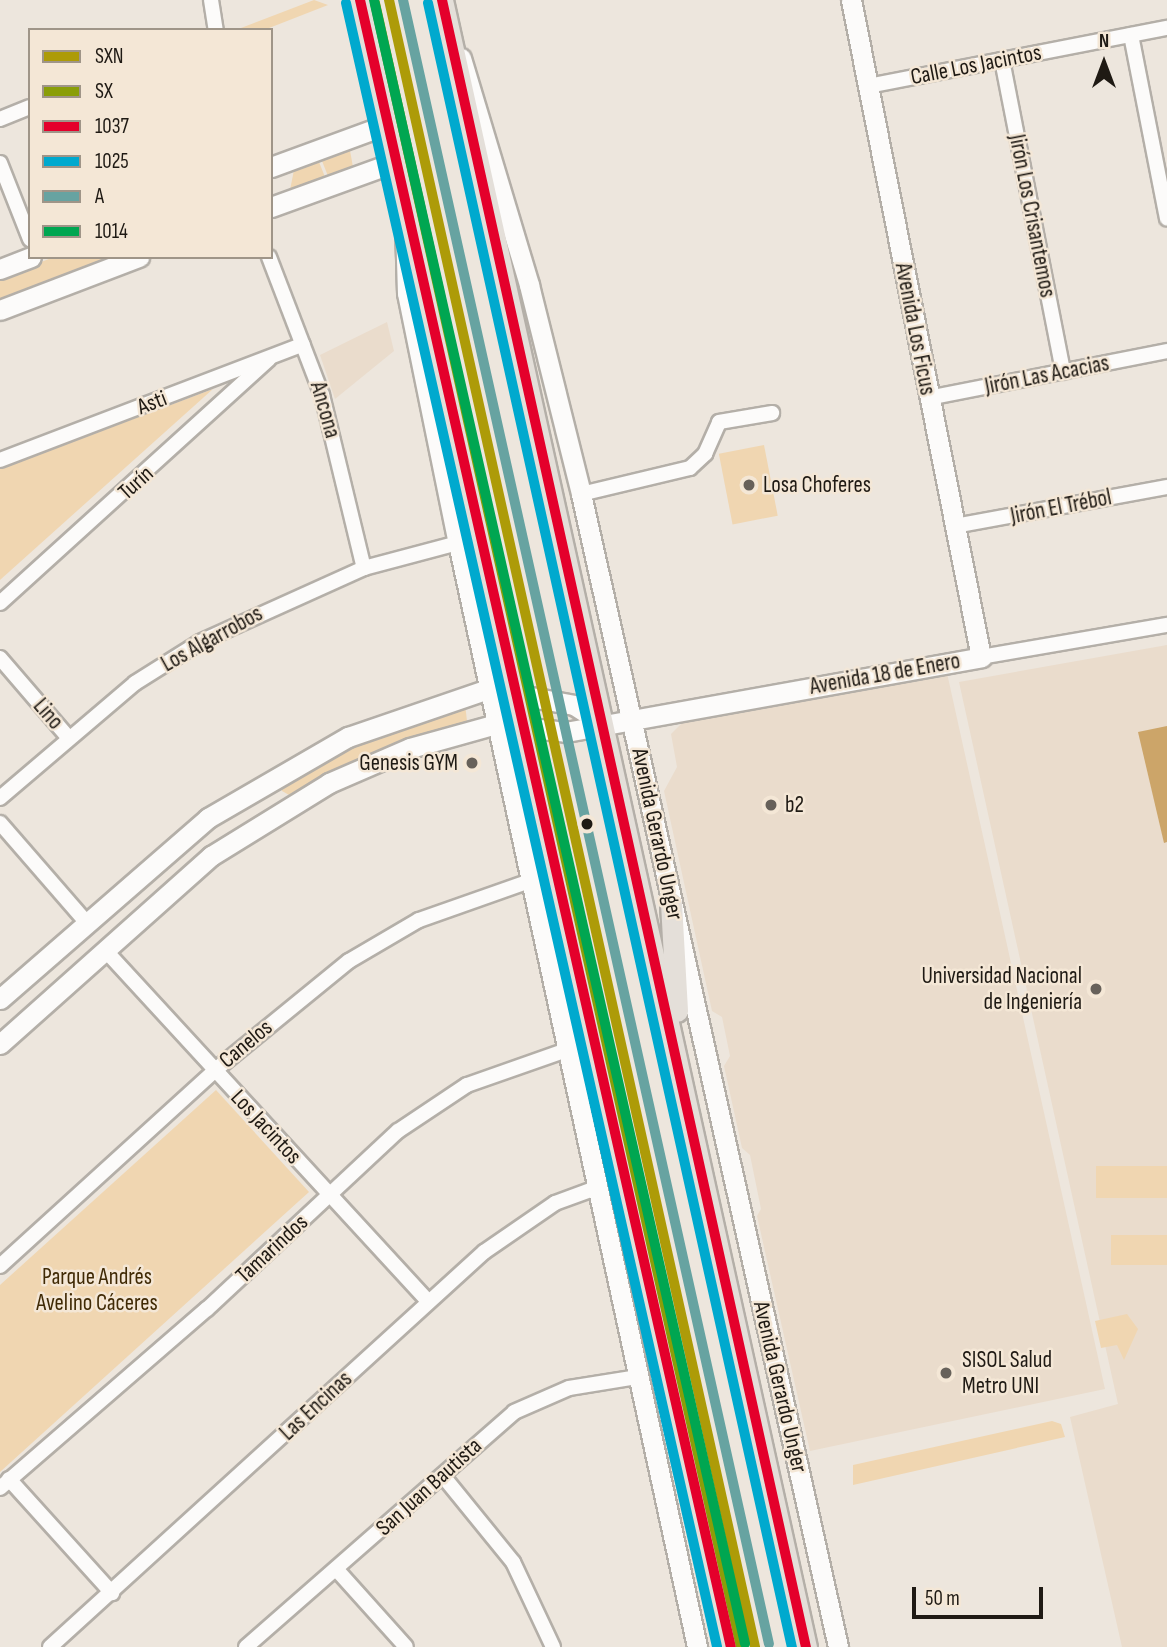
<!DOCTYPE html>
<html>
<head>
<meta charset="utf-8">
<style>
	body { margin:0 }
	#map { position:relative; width:1167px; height:1647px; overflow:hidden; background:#ede6dd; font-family:"Sofia Sans Condensed",sans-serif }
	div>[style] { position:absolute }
	.built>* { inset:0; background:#eadccc }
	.green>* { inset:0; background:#f0d6b1; transform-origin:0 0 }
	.water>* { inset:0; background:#cca569 }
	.roads { filter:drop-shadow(2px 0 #b4afa8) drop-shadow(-2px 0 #b4afa8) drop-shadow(0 2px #b4afa8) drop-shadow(0 -2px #b4afa8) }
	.street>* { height:14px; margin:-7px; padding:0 7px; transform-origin:7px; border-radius:7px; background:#fcfbfa }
	.secondary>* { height:19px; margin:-9.5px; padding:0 9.5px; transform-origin:9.5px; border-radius:9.5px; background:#fcfbfa }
	.primary>* { height:21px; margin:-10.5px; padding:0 10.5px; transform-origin:10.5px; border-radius:10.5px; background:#e4dfd9 }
	.bus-1>* { height:10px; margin:-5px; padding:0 5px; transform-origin:5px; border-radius:5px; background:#ad9b08 }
	.bus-2>* { height:10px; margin:-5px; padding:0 5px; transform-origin:5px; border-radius:5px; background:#8a9e08 }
	.bus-3>* { height:10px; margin:-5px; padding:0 5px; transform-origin:5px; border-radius:5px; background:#e4002b }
	.bus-4>* { height:10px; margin:-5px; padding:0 5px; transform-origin:5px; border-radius:5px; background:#00a9ce }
	.bus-5>* { height:10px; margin:-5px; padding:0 5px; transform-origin:5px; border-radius:5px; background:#67a3a1 }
	.bus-6>* { height:10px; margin:-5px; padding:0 5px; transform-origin:5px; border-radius:5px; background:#00a651 }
	.dots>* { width:19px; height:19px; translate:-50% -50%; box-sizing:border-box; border:4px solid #f4e7d6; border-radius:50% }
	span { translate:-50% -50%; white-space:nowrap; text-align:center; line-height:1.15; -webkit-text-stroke:5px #f4e7d6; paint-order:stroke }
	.street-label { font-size:23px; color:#1f1a14 }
	.poi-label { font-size:23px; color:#1f1a14 }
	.left { translate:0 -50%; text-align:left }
	.right { translate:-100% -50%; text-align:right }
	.park-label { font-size:23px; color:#402a05 }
	.legend { position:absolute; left:28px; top:28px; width:245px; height:231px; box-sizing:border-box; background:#f4e7d6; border:2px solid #9f9588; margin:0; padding:9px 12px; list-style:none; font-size:21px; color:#1f1a14 }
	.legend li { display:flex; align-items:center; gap:14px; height:35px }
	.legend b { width:35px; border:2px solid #9f9588 }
	.north { position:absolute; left:1069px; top:28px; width:70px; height:70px; -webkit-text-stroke:5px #f4e7d6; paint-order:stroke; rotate:0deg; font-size:19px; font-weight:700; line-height:28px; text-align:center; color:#1f1a14 }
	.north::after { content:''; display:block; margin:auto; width:24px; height:32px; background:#1f1a14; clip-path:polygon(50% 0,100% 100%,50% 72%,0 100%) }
	.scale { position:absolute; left:912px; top:1587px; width:131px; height:32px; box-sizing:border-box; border:4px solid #1f1a14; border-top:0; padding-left:9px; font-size:21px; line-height:24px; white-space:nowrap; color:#1f1a14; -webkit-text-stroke:5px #f4e7d6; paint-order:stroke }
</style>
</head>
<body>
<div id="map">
	<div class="built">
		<i style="clip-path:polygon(387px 322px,394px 351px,335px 399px,320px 355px)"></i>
		<i style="clip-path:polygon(1167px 645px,1167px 1647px,1122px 1647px,1070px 1417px,1118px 1404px,959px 682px)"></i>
		<i style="clip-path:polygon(947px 673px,1105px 1389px,810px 1451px,757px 1216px,761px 1209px,750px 1155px,742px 1148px,724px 1066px,730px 1056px,722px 1017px,712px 1011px,664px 791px,677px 767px,671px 734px,684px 721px)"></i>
	</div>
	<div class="green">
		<i style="clip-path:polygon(314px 0,328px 5px,264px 30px,241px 28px)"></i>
		<i style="clip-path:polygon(349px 145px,353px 167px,328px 176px,320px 156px)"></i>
		<i style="clip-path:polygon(317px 157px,325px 177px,290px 190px,295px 165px)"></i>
		<i style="clip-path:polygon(54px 257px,111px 257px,0 300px,0 278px)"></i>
		<i style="clip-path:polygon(213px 389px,0 580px,0 469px)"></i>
		<i style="left:764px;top:445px;width:72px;height:46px;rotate:79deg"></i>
		<i style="clip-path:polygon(465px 704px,467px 721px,291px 796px,282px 791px,281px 783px,357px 742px)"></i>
		<i style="clip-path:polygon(216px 1090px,309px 1192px,0 1472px,0 1285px)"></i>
		<i style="left:1167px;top:1166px;width:32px;height:71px;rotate:90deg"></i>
		<i style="left:1167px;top:1235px;width:30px;height:56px;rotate:90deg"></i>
		<i style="clip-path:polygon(1127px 1314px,1138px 1329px,1124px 1360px,1117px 1345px,1101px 1348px,1095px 1321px)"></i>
		<i style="clip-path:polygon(1052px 1421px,1061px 1424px,1065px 1437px,853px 1485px,853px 1465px)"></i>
	</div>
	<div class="water">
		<i style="clip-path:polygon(1167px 726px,1167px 842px,1164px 843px,1138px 732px)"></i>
	</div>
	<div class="roads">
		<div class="street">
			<i style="left:211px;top:0;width:30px;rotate:81deg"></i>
			<i style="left:1131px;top:35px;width:187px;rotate:78.9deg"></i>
			<i style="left:1002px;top:60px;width:318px;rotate:78.9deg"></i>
			<i style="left:868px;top:86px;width:305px;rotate:-11deg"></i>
			<i style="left:0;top:119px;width:32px;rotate:-22deg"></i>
			<i style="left:0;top:163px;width:82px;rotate:68.5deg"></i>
			<i style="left:269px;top:257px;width:148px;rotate:69deg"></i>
			<i style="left:322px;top:395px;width:178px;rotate:76.4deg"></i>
			<i style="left:928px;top:398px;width:244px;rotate:-11.1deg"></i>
			<i style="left:0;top:460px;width:324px;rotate:-20.9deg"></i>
			<i style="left:581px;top:494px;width:112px;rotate:-13.4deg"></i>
			<i style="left:690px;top:468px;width:21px;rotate:-43deg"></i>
			<i style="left:705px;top:454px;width:35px;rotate:-66deg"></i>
			<i style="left:719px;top:422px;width:54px;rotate:-9.6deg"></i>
			<i style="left:954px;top:526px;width:217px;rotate:-10.4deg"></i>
			<i style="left:0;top:603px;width:363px;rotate:-42.2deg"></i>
			<i style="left:981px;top:657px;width:189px;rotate:-9.8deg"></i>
			<i style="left:0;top:658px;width:104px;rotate:49.3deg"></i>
			<i style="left:0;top:798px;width:177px;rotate:-40.4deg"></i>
			<i style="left:135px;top:683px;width:77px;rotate:-32.2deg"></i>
			<i style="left:200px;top:642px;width:180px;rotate:-24.3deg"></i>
			<i style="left:364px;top:568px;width:97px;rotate:-14.9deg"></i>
			<i style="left:0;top:823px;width:131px;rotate:49deg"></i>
			<i style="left:105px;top:950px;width:478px;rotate:47.4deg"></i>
			<i style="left:0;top:1266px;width:290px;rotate:-42.3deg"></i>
			<i style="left:214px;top:1071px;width:174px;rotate:-39.2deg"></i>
			<i style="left:349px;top:961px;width:81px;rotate:-30.4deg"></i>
			<i style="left:419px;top:920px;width:118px;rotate:-19.4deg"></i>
			<i style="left:443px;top:1476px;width:111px;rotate:50.9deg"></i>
			<i style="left:513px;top:1562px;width:94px;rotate:64.8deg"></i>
			<i style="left:9px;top:1479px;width:154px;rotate:47.9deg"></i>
			<i style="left:0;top:1488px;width:274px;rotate:-40.9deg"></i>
			<i style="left:207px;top:1309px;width:261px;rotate:-43deg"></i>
			<i style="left:398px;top:1131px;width:83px;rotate:-33.7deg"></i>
			<i style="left:467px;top:1085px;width:106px;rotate:-19.3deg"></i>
			<i style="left:337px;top:1570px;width:103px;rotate:48.1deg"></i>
			<i style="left:50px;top:1647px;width:587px;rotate:-42.31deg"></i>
			<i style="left:484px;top:1252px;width:86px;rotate:-34.6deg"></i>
			<i style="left:555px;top:1203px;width:44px;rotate:-20.1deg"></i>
			<i style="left:246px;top:1647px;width:356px;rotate:-41.2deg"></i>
			<i style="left:514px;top:1412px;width:60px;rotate:-23.6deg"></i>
			<i style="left:569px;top:1388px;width:70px;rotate:-9.1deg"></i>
		</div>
		<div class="secondary">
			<i style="left:461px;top:58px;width:237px;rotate:73.3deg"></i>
			<i style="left:529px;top:285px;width:215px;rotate:76deg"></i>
			<i style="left:581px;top:494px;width:1181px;rotate:77.43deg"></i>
			<i style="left:271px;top:167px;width:125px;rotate:-20.2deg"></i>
			<i style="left:271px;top:207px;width:135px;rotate:-19.9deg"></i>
			<i style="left:405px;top:226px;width:67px;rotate:88.3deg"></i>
			<i style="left:407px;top:293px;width:255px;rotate:78.5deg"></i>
			<i style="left:458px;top:543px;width:1130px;rotate:77.78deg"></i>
			<i style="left:0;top:269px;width:33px;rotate:-21deg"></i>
			<i style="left:0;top:310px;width:149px;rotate:-20.9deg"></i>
			<i style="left:0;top:999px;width:276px;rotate:-41deg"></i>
			<i style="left:208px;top:818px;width:162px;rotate:-30.1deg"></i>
			<i style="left:348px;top:737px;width:148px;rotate:-18.9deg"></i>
			<i style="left:488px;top:689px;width:87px;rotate:10.5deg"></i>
			<i style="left:574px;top:705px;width:35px;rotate:33deg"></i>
			<i style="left:0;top:1044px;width:283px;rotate:-41.7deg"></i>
			<i style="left:211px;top:856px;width:139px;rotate:-31.7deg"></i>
			<i style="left:329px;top:783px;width:88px;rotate:-23.4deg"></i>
			<i style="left:410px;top:748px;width:89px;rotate:-15.6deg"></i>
			<i style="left:496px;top:724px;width:70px;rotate:6.5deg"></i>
			<i style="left:566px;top:732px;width:422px;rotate:-10.2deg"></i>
			<i style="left:981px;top:657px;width:670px;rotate:-101.19deg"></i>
		</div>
		<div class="primary">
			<i style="left:360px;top:0;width:1688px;rotate:77.31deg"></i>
			<i style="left:442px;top:0;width:1687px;rotate:77.54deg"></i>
			<i style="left:671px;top:903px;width:108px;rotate:86.8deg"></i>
		</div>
	</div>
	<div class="bus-1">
		<i style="left:389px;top:0;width:1687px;rotate:77.47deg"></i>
	</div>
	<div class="bus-2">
		<i style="left:375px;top:3px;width:1684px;rotate:77.45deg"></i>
	</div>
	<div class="bus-3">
		<i style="left:360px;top:0;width:1688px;rotate:77.31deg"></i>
		<i style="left:442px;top:0;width:1687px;rotate:77.54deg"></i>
	</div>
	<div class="bus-4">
		<i style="left:346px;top:3px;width:1685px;rotate:77.28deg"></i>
		<i style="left:428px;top:3px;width:1684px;rotate:77.52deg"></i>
	</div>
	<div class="bus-5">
		<i style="left:403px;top:0;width:1684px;rotate:77.45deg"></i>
	</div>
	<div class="bus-6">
		<i style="left:374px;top:0;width:1685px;rotate:77.28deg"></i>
	</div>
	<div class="dots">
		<i style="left:749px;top:485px;background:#67615a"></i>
		<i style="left:472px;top:763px;background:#67615a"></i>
		<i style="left:771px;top:805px;background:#67615a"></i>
		<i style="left:587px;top:824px;background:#1f1a14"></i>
		<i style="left:1096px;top:989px;background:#67615a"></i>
		<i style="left:946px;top:1373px;background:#67615a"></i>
	</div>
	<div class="street-label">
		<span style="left:976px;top:65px;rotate:-11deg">Calle Los Jacintos</span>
		<span style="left:1032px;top:216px;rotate:79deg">Jirón Los Crisantemos</span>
		<span style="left:915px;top:329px;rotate:79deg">Avenida Los Ficus</span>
		<span style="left:1047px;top:375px;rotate:-11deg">Jirón Las Acacias</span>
		<span style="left:152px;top:403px;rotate:-21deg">Asti</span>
		<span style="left:325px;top:410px;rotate:74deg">Ancona</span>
		<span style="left:136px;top:483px;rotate:-42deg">Turín</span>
		<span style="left:1061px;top:507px;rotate:-11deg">Jirón El Trébol</span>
		<span style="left:212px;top:639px;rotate:-29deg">Los Algarrobos</span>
		<span style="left:885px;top:674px;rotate:-10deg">Avenida 18 de Enero</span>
		<span style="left:48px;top:714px;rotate:49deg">Lino</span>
		<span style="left:657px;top:834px;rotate:78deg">Avenida Gerardo Unger</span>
		<span style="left:246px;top:1044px;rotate:-40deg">Canelos</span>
		<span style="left:266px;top:1127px;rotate:47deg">Los Jacintos</span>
		<span style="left:272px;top:1249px;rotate:-43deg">Tamarindos</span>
		<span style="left:780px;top:1387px;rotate:77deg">Avenida Gerardo Unger</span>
		<span style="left:316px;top:1406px;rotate:-43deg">Las Encinas</span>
		<span style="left:429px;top:1487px;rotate:-42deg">San Juan Bautista</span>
	</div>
	<div class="poi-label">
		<span class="left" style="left:763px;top:485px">Losa Choferes</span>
		<span class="right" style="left:458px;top:763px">Genesis GYM</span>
		<span class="left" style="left:785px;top:805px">b2</span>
		<span class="right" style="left:1082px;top:989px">Universidad Nacional<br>de Ingeniería</span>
		<span class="left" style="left:962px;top:1373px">SISOL Salud<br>Metro UNI</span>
	</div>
	<div class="park-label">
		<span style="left:97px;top:1290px">Parque Andrés<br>Avelino Cáceres</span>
	</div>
	<ul class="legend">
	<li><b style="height:9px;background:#ad9b08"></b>SXN</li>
	<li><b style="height:9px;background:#8a9e08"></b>SX</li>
	<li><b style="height:9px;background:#e4002b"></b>1037</li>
	<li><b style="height:9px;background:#00a9ce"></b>1025</li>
	<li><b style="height:9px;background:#67a3a1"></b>A</li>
	<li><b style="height:9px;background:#00a651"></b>1014</li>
	</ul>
	<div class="north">N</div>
	<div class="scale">50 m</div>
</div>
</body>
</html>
